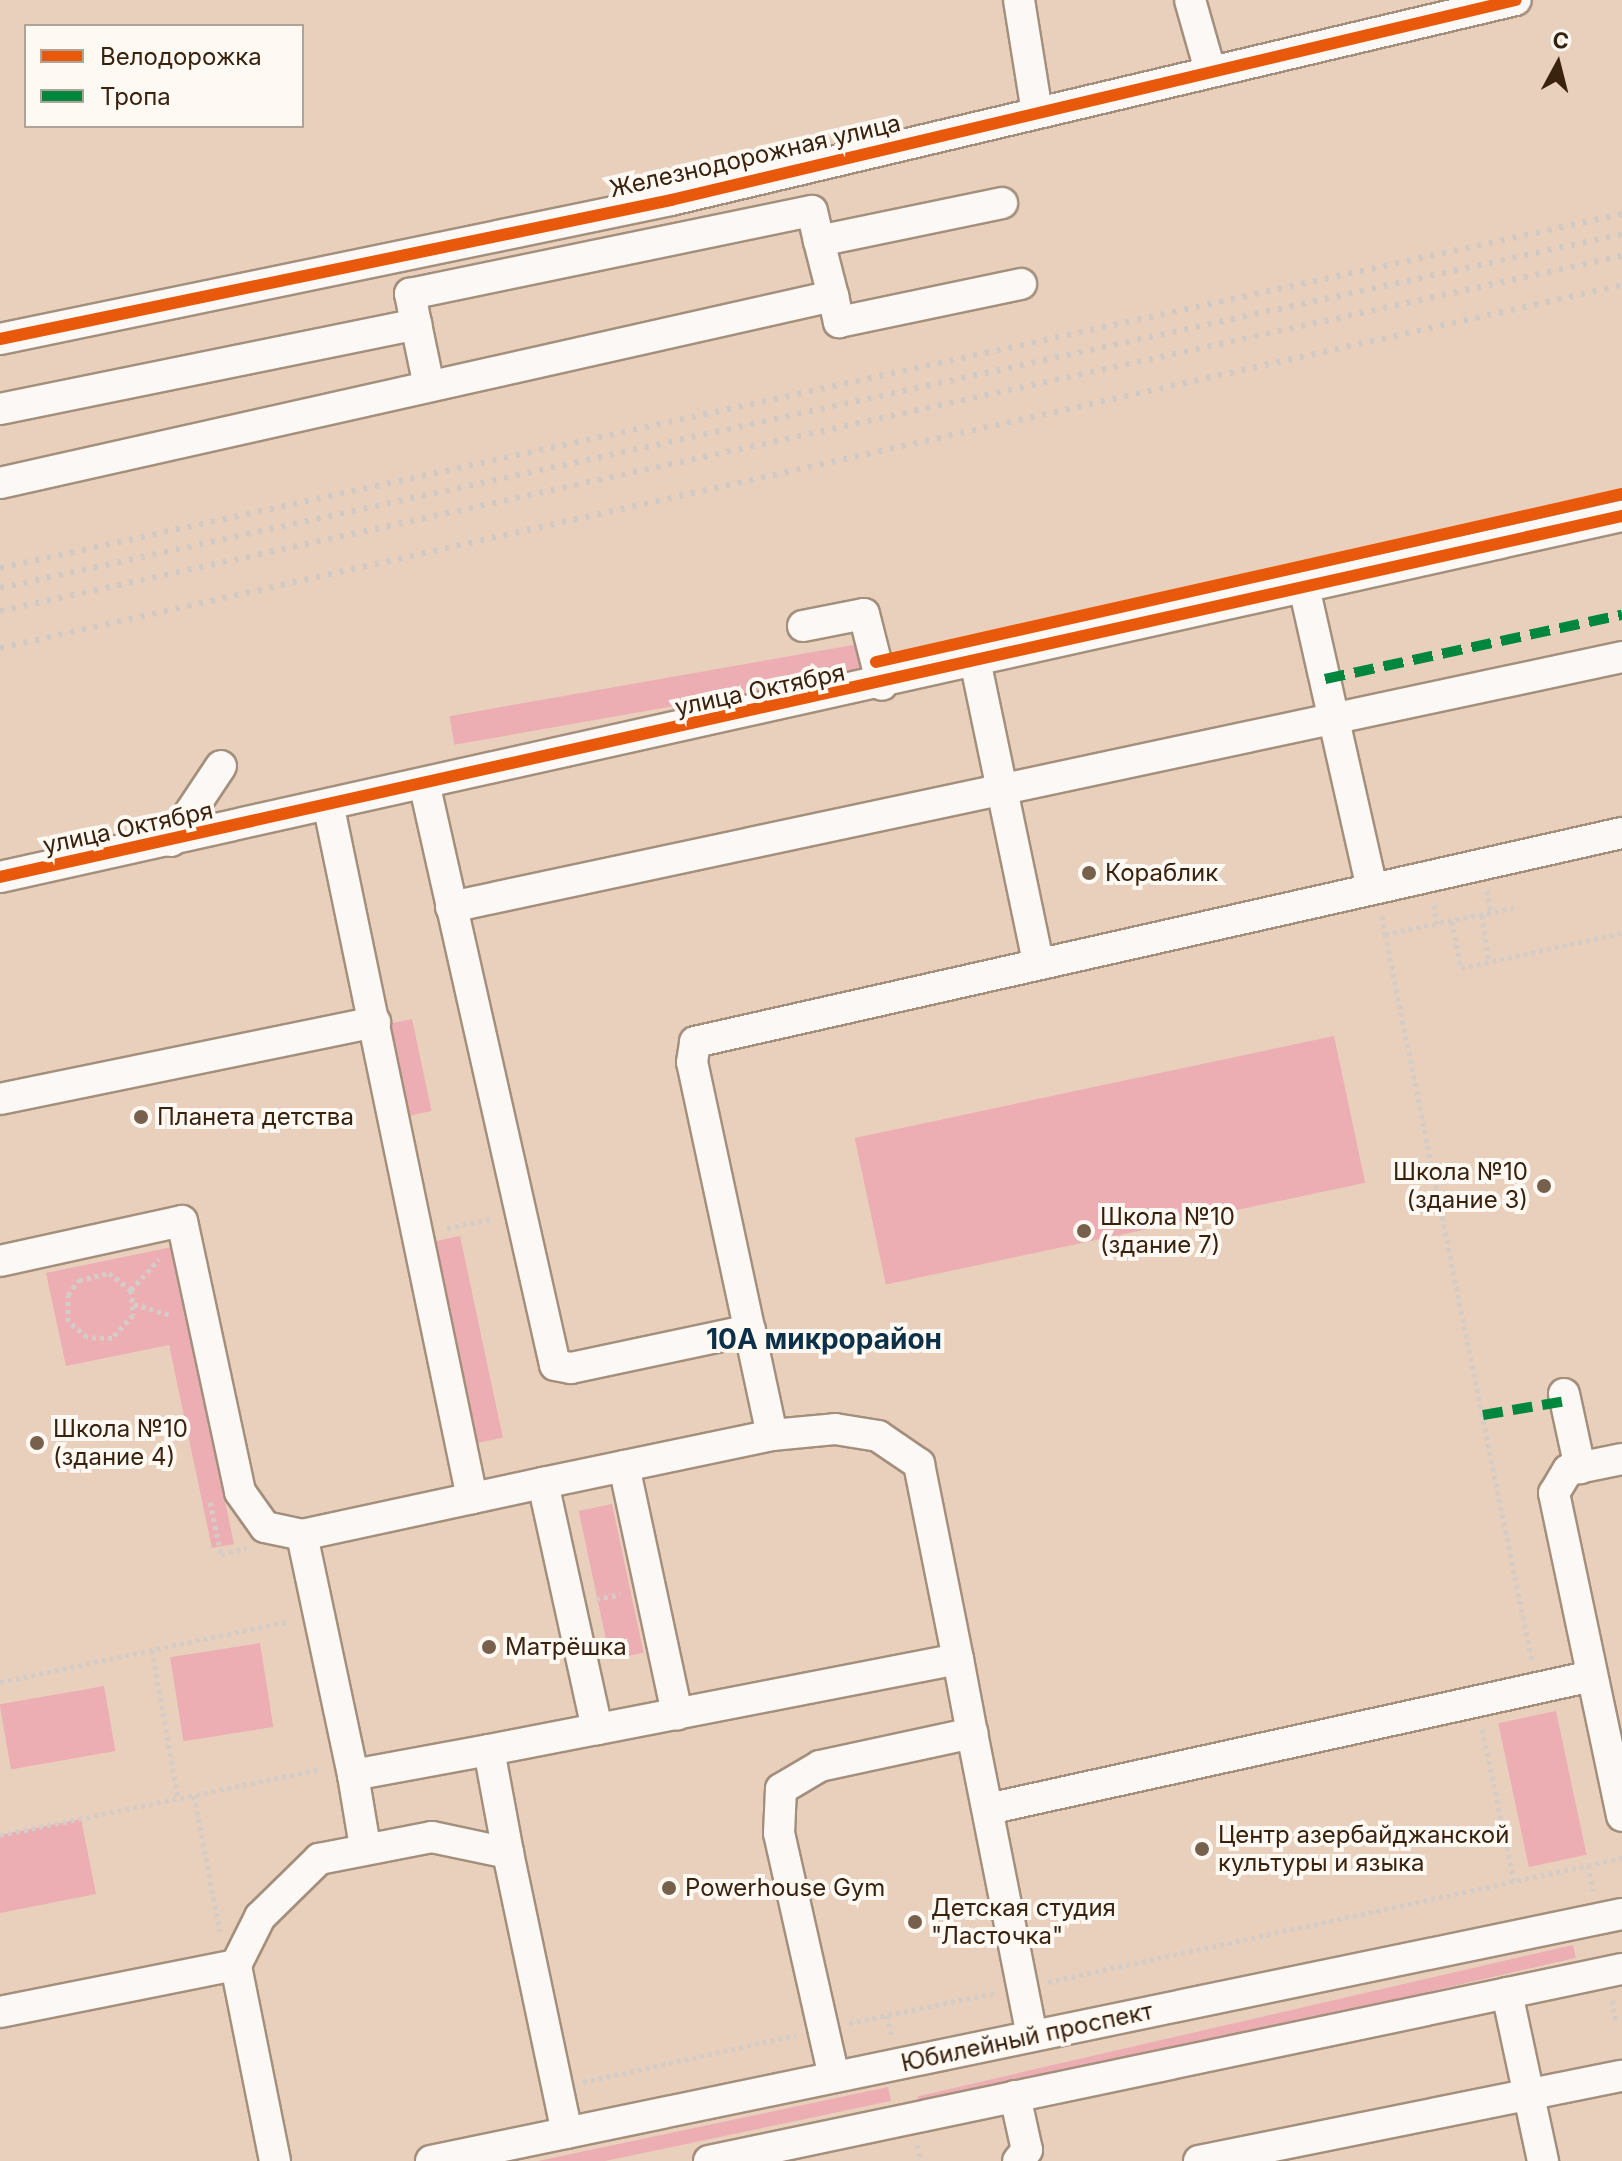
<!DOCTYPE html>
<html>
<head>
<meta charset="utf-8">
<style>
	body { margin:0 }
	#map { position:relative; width:1622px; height:2161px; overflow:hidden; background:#e9d0bc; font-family:Inter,sans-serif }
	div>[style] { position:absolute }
	.green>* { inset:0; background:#ecadb3; transform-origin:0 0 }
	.path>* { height:5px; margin-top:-2.5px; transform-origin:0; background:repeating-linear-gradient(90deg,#d4ccc5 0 4px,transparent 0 8px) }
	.roads { filter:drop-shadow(2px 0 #a38f7c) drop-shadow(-2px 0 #a38f7c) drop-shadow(0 2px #a38f7c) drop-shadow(0 -2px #a38f7c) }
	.minor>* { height:30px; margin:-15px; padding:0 15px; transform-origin:15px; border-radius:15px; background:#fcf8f5 }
	.rail>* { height:6px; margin-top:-3px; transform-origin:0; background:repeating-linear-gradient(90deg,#d1c9c3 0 4px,transparent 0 12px) }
	.quiet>* { height:10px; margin-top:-5px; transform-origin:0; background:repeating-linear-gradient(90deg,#00873e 0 20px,transparent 0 30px) }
	.cycleway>* { height:12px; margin:-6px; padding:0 6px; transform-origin:6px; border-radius:6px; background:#e8590c }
	.dots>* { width:22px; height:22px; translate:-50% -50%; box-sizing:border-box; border:4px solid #fff9f4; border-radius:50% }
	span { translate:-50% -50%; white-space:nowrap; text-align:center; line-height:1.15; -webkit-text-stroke:8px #fff9f4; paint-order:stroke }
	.street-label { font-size:24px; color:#39230f }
	.poi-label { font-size:24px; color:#39230f }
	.left { translate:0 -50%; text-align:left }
	.right { translate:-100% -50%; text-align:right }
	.quarter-label { font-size:28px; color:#0c3048; font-weight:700 }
	.legend { position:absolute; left:24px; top:24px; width:280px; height:104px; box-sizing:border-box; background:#fff9f4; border:2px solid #b0a398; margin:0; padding:10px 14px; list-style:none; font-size:24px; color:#39230f }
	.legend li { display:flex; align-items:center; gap:16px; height:40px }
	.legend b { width:40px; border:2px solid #b0a398 }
	.north { position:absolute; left:1518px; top:24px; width:80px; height:80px; -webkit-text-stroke:6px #fff9f4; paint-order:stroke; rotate:7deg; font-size:22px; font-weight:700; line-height:32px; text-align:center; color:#39230f }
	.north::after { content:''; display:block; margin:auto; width:28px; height:36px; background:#39230f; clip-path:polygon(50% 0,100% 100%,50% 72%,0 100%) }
</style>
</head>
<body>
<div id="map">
	<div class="green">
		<i style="left:870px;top:642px;width:29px;height:427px;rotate:80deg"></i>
		<i style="left:412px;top:1019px;width:94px;height:28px;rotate:78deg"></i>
		<i style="left:1334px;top:1036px;width:150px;height:490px;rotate:78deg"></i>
		<i style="left:460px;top:1236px;width:206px;height:31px;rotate:78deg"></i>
		<i style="clip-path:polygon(172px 1247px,234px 1544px,212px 1548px,169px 1345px,66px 1366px,46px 1273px)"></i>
		<i style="left:612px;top:1504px;width:152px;height:34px;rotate:78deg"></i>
		<i style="left:260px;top:1643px;width:85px;height:91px;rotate:81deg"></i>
		<i style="left:104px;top:1686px;width:66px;height:106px;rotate:80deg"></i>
		<i style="left:1556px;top:1711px;width:147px;height:59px;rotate:78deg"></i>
		<i style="clip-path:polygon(81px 1819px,96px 1894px,0 1913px,0 1835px)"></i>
		<i style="left:1573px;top:1945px;width:13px;height:673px;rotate:77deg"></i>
		<i style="clip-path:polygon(888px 2087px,891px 2101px,605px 2161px,538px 2161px)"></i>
	</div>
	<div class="path">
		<i style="left:1487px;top:890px;width:23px;rotate:80deg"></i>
		<i style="left:1434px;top:905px;width:19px;rotate:81deg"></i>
		<i style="left:1482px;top:915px;width:48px;rotate:81.5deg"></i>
		<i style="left:1382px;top:916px;width:18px;rotate:81deg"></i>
		<i style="left:1385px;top:934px;width:131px;rotate:-11.5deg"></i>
		<i style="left:1452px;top:921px;width:48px;rotate:79.2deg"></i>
		<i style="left:1461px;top:968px;width:165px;rotate:-12.3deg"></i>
		<i style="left:1385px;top:934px;width:743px;rotate:78.58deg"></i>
		<i style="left:447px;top:1228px;width:46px;rotate:-11.3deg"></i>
		<i style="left:131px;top:1290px;width:25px;rotate:85deg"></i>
		<i style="left:133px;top:1315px;width:31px;rotate:132deg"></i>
		<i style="left:112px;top:1338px;width:25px;rotate:-178deg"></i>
		<i style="left:87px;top:1337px;width:25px;rotate:-140deg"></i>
		<i style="left:68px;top:1321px;width:26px;rotate:-90deg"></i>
		<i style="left:68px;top:1295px;width:19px;rotate:-54deg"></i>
		<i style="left:79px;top:1280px;width:31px;rotate:-13deg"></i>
		<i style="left:109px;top:1273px;width:28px;rotate:38deg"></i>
		<i style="left:131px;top:1290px;width:42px;rotate:-47.9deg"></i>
		<i style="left:134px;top:1304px;width:38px;rotate:17deg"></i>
		<i style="left:210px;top:1502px;width:53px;rotate:78.1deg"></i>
		<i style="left:221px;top:1554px;width:26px;rotate:-13deg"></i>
		<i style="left:596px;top:1599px;width:25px;rotate:-11deg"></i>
		<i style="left:152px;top:1650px;width:151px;rotate:80.1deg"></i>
		<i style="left:0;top:1682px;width:296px;rotate:-11.9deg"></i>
		<i style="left:1482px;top:1729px;width:155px;rotate:78.1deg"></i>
		<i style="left:194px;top:1795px;width:139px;rotate:79.3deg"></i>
		<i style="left:0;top:1835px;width:328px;rotate:-11.6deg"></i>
		<i style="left:1588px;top:1865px;width:26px;rotate:79deg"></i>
		<i style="left:1048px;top:1982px;width:587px;rotate:-12.19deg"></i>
		<i style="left:1612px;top:2000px;width:22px;rotate:80deg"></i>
		<i style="left:887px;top:2015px;width:24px;rotate:78deg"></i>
		<i style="left:849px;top:2023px;width:149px;rotate:-11.6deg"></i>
		<i style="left:583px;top:2082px;width:218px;rotate:-12.4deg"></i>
		<i style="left:917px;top:2145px;width:16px;rotate:76deg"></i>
	</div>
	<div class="roads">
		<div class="minor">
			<i style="left:1019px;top:0;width:113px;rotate:80.9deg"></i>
			<i style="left:1190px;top:0;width:73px;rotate:74.1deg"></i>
			<i style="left:819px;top:241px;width:57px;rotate:75.7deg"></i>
			<i style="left:416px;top:324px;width:63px;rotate:78.2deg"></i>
			<i style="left:0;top:339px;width:685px;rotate:-11.7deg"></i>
			<i style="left:671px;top:200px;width:868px;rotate:-13.32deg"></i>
			<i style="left:0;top:409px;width:425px;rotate:-11.5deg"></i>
			<i style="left:416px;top:324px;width:31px;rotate:-101deg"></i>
			<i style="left:410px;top:294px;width:410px;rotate:-11.7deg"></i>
			<i style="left:812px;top:211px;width:31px;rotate:77deg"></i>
			<i style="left:819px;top:241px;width:187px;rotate:-11.7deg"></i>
			<i style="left:0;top:483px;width:854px;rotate:-12.65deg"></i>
			<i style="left:833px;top:296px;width:27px;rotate:77deg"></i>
			<i style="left:839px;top:322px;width:186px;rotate:-11.8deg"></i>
			<i style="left:1304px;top:587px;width:309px;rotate:77.3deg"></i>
			<i style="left:803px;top:626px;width:62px;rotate:-11.1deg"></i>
			<i style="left:864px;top:614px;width:73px;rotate:75.8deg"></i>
			<i style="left:976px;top:665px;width:303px;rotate:78.2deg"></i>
			<i style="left:425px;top:787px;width:592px;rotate:77.32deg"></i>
			<i style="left:555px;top:1365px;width:16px;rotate:11deg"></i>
			<i style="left:571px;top:1368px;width:183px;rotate:-12deg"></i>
			<i style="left:329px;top:808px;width:705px;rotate:78.29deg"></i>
			<i style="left:171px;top:841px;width:90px;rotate:-56.3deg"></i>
			<i style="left:0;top:877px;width:1662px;rotate:-12.55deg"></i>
			<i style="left:451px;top:907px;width:1197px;rotate:-12.05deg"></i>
			<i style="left:0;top:1099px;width:383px;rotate:-11.6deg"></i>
			<i style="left:0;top:1261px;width:186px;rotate:-12.4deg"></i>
			<i style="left:182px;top:1221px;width:277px;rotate:77.9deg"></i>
			<i style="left:240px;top:1492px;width:43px;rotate:54.5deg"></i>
			<i style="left:265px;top:1527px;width:38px;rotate:12deg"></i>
			<i style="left:302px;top:1535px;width:247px;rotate:-12.2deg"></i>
			<i style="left:543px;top:1483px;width:252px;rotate:77.6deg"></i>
			<i style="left:597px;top:1729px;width:110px;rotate:169deg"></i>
			<i style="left:489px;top:1750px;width:105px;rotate:79.5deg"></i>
			<i style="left:1564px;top:1394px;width:76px;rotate:77.8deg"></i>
			<i style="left:772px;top:1435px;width:381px;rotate:-102.1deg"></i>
			<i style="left:692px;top:1062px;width:20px;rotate:-81deg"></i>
			<i style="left:695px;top:1042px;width:950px;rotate:-12.71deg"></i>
			<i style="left:1622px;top:1459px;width:55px;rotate:168.5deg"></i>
			<i style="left:1568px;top:1470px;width:27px;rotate:121deg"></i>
			<i style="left:1554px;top:1493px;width:330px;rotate:78.1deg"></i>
			<i style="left:624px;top:1466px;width:254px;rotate:77.9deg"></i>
			<i style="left:543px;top:1483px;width:234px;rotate:-11.8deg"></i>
			<i style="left:772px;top:1435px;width:63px;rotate:-5.4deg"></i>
			<i style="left:835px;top:1429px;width:44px;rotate:9.2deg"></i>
			<i style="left:878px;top:1436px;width:50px;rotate:34.3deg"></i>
			<i style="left:919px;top:1464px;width:199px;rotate:78.7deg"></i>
			<i style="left:958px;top:1659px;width:368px;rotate:169deg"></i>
			<i style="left:302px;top:1535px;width:245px;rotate:78deg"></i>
			<i style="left:353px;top:1775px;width:138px;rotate:-10.4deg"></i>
			<i style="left:958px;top:1659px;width:75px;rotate:79.3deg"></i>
			<i style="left:353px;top:1775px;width:73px;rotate:80.5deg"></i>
			<i style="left:988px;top:1809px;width:618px;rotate:-12.42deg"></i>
			<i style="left:1507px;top:1993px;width:172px;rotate:77.9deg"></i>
			<i style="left:0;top:2012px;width:241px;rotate:-11.3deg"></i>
			<i style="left:834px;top:2077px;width:250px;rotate:-102.7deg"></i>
			<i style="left:779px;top:1833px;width:44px;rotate:-87.4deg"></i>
			<i style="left:781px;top:1789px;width:45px;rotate:-30.5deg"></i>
			<i style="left:820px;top:1766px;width:156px;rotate:-12.2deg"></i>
			<i style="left:972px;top:1733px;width:309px;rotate:78.8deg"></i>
			<i style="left:1015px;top:2096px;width:55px;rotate:77.5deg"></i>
			<i style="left:1027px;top:2150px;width:14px;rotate:129deg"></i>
			<i style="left:275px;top:2161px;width:200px;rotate:-101.3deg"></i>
			<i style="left:236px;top:1965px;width:54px;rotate:-63.4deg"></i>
			<i style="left:260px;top:1917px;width:83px;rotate:-44.5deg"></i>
			<i style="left:319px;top:1859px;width:115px;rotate:-11deg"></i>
			<i style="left:432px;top:1837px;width:78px;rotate:11.9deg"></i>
			<i style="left:508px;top:1853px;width:286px;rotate:78.1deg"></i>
			<i style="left:431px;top:2161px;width:1216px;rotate:-11.72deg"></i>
			<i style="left:709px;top:2161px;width:933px;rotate:-11.88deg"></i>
			<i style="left:1199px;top:2161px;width:431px;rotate:-11.4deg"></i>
		</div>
	</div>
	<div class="rail">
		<i style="left:0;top:568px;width:1660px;rotate:-12.31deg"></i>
		<i style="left:0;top:588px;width:1660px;rotate:-12.31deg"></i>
		<i style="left:0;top:611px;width:1660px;rotate:-12.35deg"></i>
		<i style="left:0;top:648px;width:1662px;rotate:-12.61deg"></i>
	</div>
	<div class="quiet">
		<i style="left:1325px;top:679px;width:304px;rotate:-12.2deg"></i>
		<i style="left:1483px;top:1415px;width:84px;rotate:-9.6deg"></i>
	</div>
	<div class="cycleway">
		<i style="left:0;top:339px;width:685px;rotate:-11.7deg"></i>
		<i style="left:671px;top:200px;width:868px;rotate:-13.32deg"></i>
		<i style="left:876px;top:662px;width:765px;rotate:-12.69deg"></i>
		<i style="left:0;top:877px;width:1662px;rotate:-12.55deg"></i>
	</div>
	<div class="dots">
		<i style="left:1089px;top:873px;background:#77604c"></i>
		<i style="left:141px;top:1117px;background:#77604c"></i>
		<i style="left:1544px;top:1186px;background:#77604c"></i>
		<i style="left:1084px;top:1231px;background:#77604c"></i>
		<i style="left:37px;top:1443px;background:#77604c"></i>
		<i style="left:489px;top:1647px;background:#77604c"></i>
		<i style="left:1202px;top:1849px;background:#77604c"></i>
		<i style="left:669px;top:1888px;background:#77604c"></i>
		<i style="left:915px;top:1922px;background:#77604c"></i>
	</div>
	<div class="street-label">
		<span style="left:755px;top:156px;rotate:-13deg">Железнодорожная улица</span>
		<span style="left:760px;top:690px;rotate:-12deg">улица Октября</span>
		<span style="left:128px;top:828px;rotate:-12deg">улица Октября</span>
		<span style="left:1027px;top:2037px;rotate:-12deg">Юбилейный проспект</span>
	</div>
	<div class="poi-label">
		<span class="left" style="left:1105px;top:873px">Кораблик</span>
		<span class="left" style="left:157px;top:1117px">Планета детства</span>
		<span class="right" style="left:1528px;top:1186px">Школа №10<br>(здание 3)</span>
		<span class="left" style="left:1100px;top:1231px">Школа №10<br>(здание 7)</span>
		<span class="left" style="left:53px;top:1443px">Школа №10<br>(здание 4)</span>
		<span class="left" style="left:505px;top:1647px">Матрёшка</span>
		<span class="left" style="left:1218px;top:1849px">Центр азербайджанской<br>культуры и языка</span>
		<span class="left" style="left:685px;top:1888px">Powerhouse Gym</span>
		<span class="left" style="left:931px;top:1922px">Детская студия<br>"Ласточка"</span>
	</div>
	<div class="quarter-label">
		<span style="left:824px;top:1339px">10А микрорайон</span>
	</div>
	<ul class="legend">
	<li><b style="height:10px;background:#e8590c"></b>Велодорожка</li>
	<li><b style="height:10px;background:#00873e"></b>Тропа</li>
	</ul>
	<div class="north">С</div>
</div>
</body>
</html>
